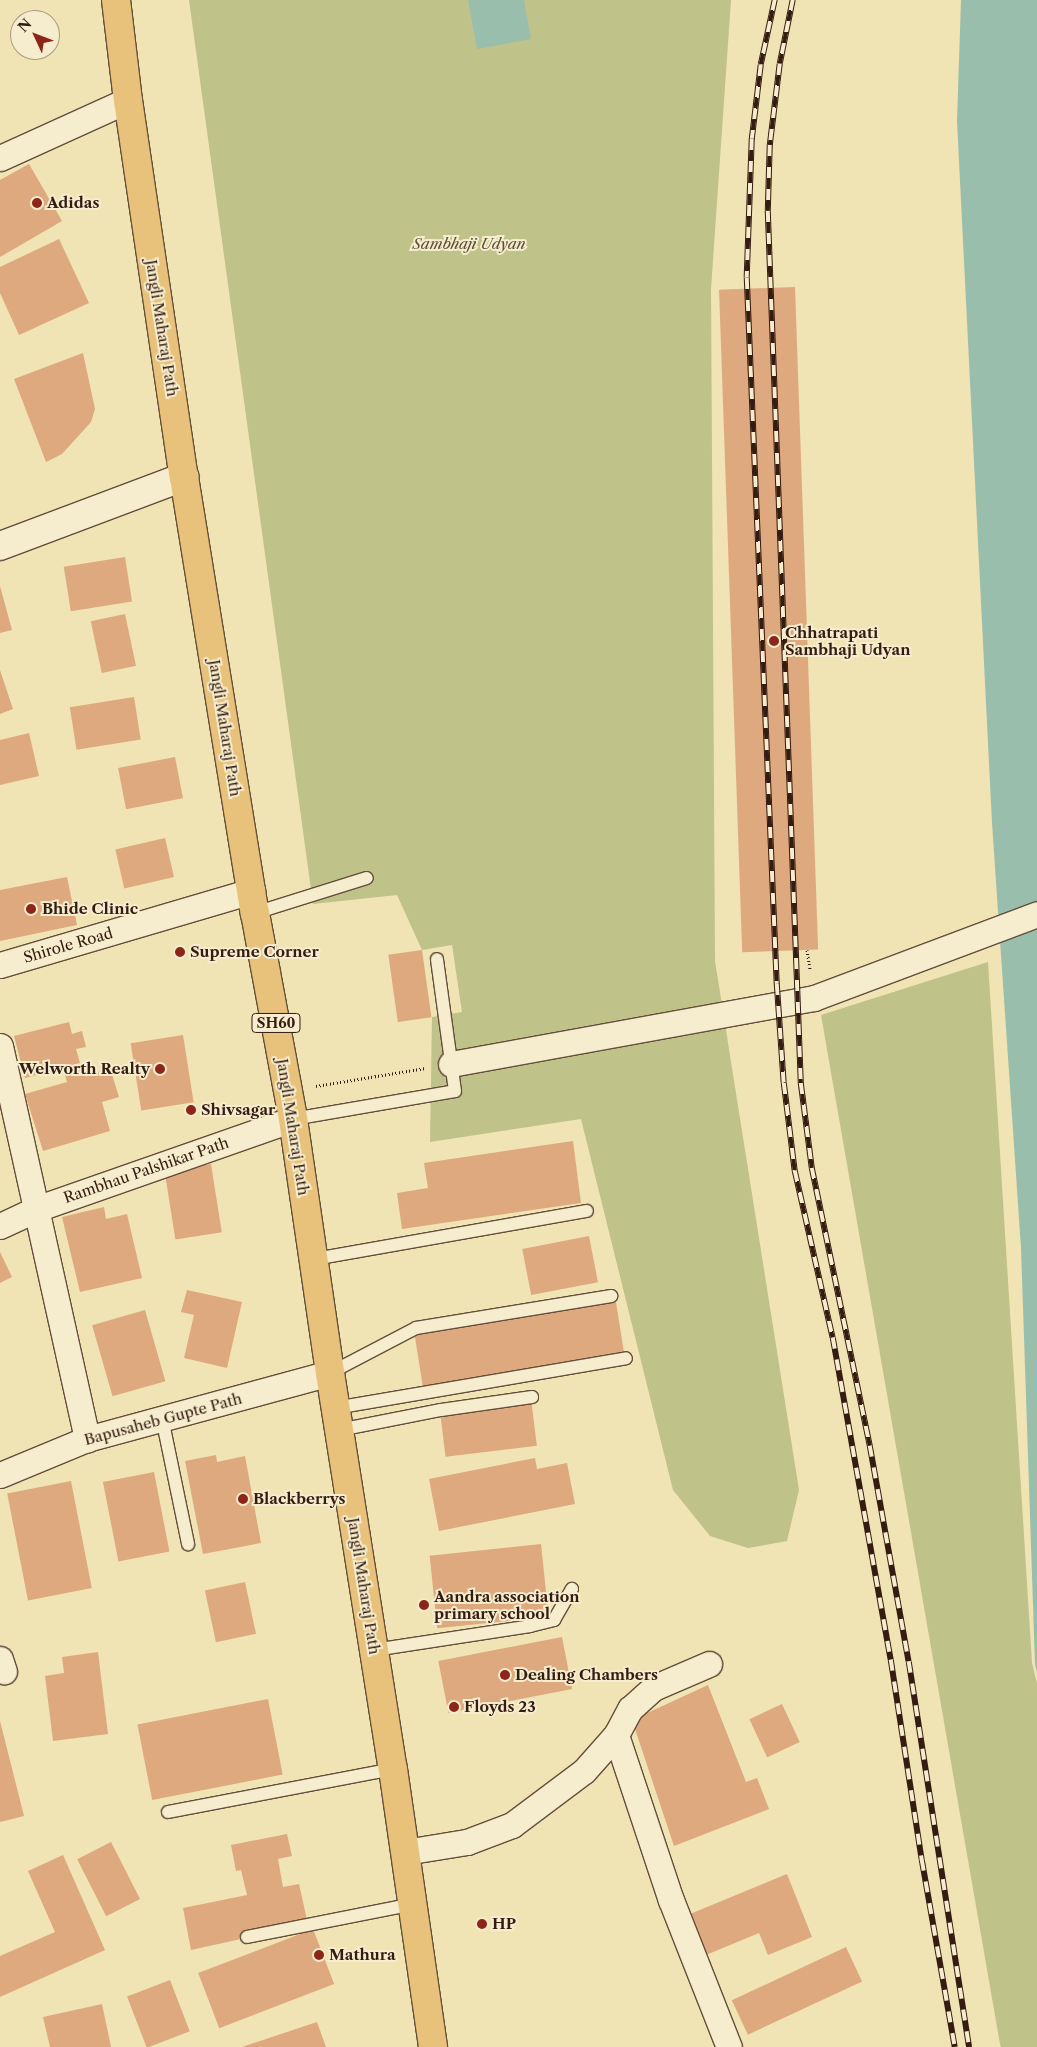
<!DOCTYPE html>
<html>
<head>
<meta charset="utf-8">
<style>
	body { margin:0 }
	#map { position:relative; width:1037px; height:2047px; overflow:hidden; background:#f0e3b4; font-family:"Libre Caslon Text",serif }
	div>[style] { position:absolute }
	.green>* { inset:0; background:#bfc289 }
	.water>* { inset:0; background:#9abeac }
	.building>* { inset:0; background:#dea97f; transform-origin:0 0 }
	.path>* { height:3px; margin-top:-1.5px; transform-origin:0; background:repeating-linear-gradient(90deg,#351c12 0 1px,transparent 0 3.5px) }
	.roads { filter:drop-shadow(1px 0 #644e3a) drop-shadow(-1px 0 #644e3a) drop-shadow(0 1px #644e3a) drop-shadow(0 -1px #644e3a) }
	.lane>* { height:12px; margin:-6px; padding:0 6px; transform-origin:6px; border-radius:6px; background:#f5edce }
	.street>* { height:25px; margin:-12.5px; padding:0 12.5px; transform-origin:12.5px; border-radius:12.5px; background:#f5edce }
	.secondary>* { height:28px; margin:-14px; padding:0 14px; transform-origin:14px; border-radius:14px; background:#f5edce }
	.primary>* { height:28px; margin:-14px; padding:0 14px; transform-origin:14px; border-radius:14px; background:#e8c27a }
	.rail>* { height:5.5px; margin-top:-2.75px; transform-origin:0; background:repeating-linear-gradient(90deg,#f5edce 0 11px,#351c12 0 22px); box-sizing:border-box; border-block:1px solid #351c12 }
	.dots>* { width:14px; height:14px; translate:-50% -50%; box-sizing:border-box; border:2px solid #f5edce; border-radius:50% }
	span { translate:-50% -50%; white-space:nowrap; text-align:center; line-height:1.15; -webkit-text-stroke:4px #f5edce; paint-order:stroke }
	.shield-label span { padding:1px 4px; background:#f5edce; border:1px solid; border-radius:4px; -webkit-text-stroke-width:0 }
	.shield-label { font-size:14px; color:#351c12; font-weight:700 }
	.poi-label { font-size:15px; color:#351c12; font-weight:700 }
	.left { translate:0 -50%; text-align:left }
	.right { translate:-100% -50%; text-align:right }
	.park-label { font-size:15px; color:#5e4e36; font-style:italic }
	.street-label { font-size:15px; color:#351c12 }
	.north { position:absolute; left:10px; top:10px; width:50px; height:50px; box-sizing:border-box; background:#f5edce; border:1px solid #a89983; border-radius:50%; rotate:313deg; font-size:14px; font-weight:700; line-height:20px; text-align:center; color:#351c12 }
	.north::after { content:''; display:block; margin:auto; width:18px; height:22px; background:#8f2418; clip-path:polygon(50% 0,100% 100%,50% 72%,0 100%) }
</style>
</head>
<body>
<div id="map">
	<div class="green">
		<i style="clip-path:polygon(189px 0,731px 0,711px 289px,715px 961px,799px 1490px,787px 1541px,748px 1548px,710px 1536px,673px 1490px,581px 1119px,430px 1142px,432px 1017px,462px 1012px,452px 945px,422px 950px,397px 895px,313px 904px)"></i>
		<i style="clip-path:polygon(988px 962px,1032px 1663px,1037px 1684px,1037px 2047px,1001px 2047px,1000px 2044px,821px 1015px)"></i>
	</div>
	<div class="water">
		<i style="clip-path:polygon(468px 0,524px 0,531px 39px,477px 49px)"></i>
		<i style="clip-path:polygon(961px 0,1037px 0,1037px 1673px,1035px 1664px,1021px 1248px,992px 823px,957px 121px)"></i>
	</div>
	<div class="building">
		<i style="clip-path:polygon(29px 164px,62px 221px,0 257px,0 180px)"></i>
		<i style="clip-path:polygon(59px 239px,89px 303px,19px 335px,0 293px,0 267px)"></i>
		<i style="left:795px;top:287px;width:663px;height:76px;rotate:88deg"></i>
		<i style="clip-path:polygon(83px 353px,95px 409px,91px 422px,62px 454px,46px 462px,14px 379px)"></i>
		<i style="left:125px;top:557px;width:45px;height:62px;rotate:81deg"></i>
		<i style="clip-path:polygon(0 586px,12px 630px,0 633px)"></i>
		<i style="left:125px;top:614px;width:53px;height:35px;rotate:78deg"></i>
		<i style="clip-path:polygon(0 670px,13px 709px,0 714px)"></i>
		<i style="left:134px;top:697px;width:43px;height:65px;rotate:81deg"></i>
		<i style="clip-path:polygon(29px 733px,39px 776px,0 785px,0 740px)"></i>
		<i style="left:175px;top:757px;width:42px;height:58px;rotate:79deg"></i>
		<i style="left:165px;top:838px;width:40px;height:51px;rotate:77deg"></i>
		<i style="clip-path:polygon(67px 877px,77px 925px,0 941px,0 890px)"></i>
		<i style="left:422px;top:950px;width:68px;height:34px;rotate:82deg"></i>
		<i style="clip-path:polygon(69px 1022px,72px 1034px,82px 1031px,86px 1047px,76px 1049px,80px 1063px,25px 1078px,14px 1036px)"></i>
		<i style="left:183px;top:1035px;width:68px;height:53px;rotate:81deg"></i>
		<i style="clip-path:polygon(89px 1063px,93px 1074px,110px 1068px,119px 1097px,102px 1102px,110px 1131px,43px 1151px,25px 1094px,67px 1082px,64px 1071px)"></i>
		<i style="clip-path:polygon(573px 1141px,581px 1203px,402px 1229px,397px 1193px,428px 1188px,424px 1163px)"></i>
		<i style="left:211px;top:1164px;width:69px;height:47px;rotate:81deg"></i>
		<i style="clip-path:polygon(104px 1207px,106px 1219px,127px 1214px,142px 1278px,80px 1292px,62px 1217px)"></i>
		<i style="left:589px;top:1236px;width:47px;height:68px;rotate:79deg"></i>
		<i style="clip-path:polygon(0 1252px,12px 1277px,0 1283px)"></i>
		<i style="clip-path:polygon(187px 1290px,242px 1302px,227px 1368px,184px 1358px,194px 1315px,181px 1312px)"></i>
		<i style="left:616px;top:1302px;width:57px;height:204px;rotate:81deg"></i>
		<i style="left:145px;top:1310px;width:74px;height:55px;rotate:74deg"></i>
		<i style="left:531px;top:1398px;width:48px;height:92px;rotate:83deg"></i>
		<i style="clip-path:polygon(216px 1455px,217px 1462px,245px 1456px,261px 1543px,203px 1554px,185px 1461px)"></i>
		<i style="clip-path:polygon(535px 1458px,537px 1469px,567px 1463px,575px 1504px,439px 1531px,429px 1479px)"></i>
		<i style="left:154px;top:1472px;width:81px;height:52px;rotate:79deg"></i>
		<i style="left:71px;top:1481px;width:109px;height:65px;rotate:79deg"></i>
		<i style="left:541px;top:1544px;width:73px;height:112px;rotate:84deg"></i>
		<i style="left:245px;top:1582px;width:53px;height:41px;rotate:78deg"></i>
		<i style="left:562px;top:1637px;width:53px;height:126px;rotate:79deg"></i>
		<i style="clip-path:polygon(98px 1652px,108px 1734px,53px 1741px,45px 1676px,64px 1673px,62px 1657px)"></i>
		<i style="clip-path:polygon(708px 1685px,746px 1782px,757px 1778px,769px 1809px,674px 1846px,632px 1720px)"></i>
		<i style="left:268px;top:1699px;width:77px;height:133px;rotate:79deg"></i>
		<i style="left:782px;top:1704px;width:42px;height:36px;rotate:65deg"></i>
		<i style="clip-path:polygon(0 1721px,24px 1816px,0 1822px)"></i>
		<i style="clip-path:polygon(287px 1834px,292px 1856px,278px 1859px,283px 1887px,299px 1884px,307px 1920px,240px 1934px,241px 1939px,191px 1950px,183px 1908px,247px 1895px,241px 1870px,236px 1871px,231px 1845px)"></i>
		<i style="left:111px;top:1842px;width:64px;height:38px;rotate:63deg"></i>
		<i style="clip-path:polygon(63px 1855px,105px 1950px,0 1997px,0 1956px,55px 1932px,28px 1871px)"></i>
		<i style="clip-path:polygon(787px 1874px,812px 1937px,768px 1955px,759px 1933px,706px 1955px,690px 1914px)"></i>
		<i style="left:313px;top:1929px;width:59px;height:123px;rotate:69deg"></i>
		<i style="left:846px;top:1947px;width:38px;height:126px;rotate:65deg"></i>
		<i style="left:170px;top:1980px;width:55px;height:46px;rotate:69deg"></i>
		<i style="clip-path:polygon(102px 2004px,111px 2047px,50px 2047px,43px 2017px)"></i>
		<i style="clip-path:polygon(317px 2022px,326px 2047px,242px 2047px)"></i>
	</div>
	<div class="path">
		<i style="left:807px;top:950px;width:20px;rotate:81deg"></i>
		<i style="left:316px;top:1086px;width:111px;rotate:-9.3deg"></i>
	</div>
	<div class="roads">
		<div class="lane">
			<i style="left:255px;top:913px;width:117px;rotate:-17.4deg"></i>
			<i style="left:293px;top:1119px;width:164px;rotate:-9.8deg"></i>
			<i style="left:455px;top:1091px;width:133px;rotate:-97.8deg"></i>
			<i style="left:314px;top:1259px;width:277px;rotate:-10deg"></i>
			<i style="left:330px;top:1373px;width:97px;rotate:-27.6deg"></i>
			<i style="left:416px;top:1328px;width:198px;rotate:-9.3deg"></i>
			<i style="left:335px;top:1408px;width:295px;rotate:-9.7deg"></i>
			<i style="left:162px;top:1418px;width:129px;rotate:78.3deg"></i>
			<i style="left:339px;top:1430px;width:104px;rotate:-11.1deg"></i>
			<i style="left:441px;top:1410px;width:92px;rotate:-8.1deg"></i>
			<i style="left:374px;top:1650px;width:158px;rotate:-8.7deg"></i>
			<i style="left:530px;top:1626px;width:25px;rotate:-14deg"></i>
			<i style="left:554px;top:1620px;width:36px;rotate:-60deg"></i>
			<i style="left:168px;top:1812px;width:229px;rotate:-10.8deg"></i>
			<i style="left:247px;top:1937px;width:169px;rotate:-11.2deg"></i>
		</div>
		<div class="street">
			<i style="left:0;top:158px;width:141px;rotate:-24.4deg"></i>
			<i style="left:0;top:965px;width:263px;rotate:-16.4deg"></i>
			<i style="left:0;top:1046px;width:403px;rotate:77.5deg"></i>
			<i style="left:451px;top:1064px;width:369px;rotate:-10.3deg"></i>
			<i style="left:814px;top:998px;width:238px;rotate:-20.6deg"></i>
			<i style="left:0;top:1226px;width:40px;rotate:-25deg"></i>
			<i style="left:36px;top:1209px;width:272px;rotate:-19.3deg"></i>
			<i style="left:0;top:1475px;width:94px;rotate:-22.5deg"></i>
			<i style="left:87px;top:1439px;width:252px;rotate:-15.2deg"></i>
			<i style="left:0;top:1659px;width:13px;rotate:72deg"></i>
			<i style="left:616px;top:1735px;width:174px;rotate:71.6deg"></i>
			<i style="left:671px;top:1900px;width:158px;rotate:68.5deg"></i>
			<i style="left:405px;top:1852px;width:63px;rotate:-9.2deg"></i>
			<i style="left:467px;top:1842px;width:48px;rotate:-20.7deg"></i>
			<i style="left:512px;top:1825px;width:90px;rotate:-36.9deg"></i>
			<i style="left:584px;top:1771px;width:48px;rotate:-48.4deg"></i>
			<i style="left:616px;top:1735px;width:30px;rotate:-62deg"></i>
			<i style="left:630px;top:1709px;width:31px;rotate:-42deg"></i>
			<i style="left:653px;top:1688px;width:61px;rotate:-23.2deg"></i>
		</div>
		<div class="secondary">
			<i style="left:0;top:546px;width:197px;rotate:-20.6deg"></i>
		</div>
		<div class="primary">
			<i style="left:116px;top:0;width:101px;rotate:83.2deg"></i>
			<i style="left:128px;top:100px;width:381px;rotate:81.6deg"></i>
			<i style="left:184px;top:477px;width:442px;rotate:80.8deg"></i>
			<i style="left:255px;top:913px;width:209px;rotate:79.5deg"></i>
			<i style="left:293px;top:1119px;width:257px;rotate:81.7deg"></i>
			<i style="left:330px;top:1373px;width:401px;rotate:81deg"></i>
			<i style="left:393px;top:1769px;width:281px;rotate:81.8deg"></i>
		</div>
	</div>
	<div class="rail">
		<i style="left:775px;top:0;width:66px;rotate:102.2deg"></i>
		<i style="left:761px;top:65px;width:75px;rotate:96.9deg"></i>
		<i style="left:752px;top:139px;width:139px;rotate:92.1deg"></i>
		<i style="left:747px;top:278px;width:707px;rotate:87.57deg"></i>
		<i style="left:777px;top:984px;width:99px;rotate:86deg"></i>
		<i style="left:784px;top:1083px;width:89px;rotate:82.9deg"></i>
		<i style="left:795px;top:1171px;width:171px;rotate:77.2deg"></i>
		<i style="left:833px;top:1338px;width:327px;rotate:79.8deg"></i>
		<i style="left:891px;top:1660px;width:202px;rotate:81.2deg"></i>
		<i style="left:922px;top:1860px;width:190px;rotate:80deg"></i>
		<i style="left:793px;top:0;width:65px;rotate:101.5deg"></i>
		<i style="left:780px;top:64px;width:82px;rotate:97deg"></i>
		<i style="left:770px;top:145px;width:66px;rotate:91.7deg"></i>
		<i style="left:768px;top:211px;width:873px;rotate:87.83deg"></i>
		<i style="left:801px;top:1083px;width:86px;rotate:82.6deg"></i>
		<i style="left:812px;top:1168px;width:284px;rotate:78.2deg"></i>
		<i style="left:870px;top:1446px;width:219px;rotate:79.8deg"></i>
		<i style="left:909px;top:1662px;width:390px;rotate:81.1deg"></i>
	</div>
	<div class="dots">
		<i style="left:37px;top:203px;background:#8f2418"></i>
		<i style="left:774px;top:641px;background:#8f2418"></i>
		<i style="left:31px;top:909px;background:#8f2418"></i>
		<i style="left:180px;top:952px;background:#8f2418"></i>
		<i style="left:160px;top:1069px;background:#8f2418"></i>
		<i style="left:191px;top:1110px;background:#8f2418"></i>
		<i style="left:243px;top:1499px;background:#8f2418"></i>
		<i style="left:424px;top:1605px;background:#8f2418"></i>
		<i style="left:505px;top:1675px;background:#8f2418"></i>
		<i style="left:454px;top:1707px;background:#8f2418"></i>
		<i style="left:482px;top:1924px;background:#8f2418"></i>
		<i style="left:319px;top:1955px;background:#8f2418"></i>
	</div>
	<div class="shield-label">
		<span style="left:276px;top:1023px">SH60</span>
	</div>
	<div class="poi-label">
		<span class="left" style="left:47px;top:203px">Adidas</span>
		<span class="left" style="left:785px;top:641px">Chhatrapati<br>Sambhaji Udyan</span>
		<span class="left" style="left:42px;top:909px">Bhide Clinic</span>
		<span class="left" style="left:190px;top:952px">Supreme Corner</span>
		<span class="right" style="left:150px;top:1069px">Welworth Realty</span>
		<span class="left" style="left:201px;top:1110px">Shivsagar</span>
		<span class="left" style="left:253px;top:1499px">Blackberrys</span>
		<span class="left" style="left:434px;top:1605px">Aandra association<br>primary school</span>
		<span class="left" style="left:515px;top:1675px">Dealing Chambers</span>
		<span class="left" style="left:464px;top:1707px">Floyds 23</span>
		<span class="left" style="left:492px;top:1924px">HP</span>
		<span class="left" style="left:329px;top:1955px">Mathura</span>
	</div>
	<div class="park-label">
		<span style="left:469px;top:244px">Sambhaji Udyan</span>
	</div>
	<div class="street-label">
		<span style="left:162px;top:328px;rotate:81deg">Jangli Maharaj Path</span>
		<span style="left:225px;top:728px;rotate:81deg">Jangli Maharaj Path</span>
		<span style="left:68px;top:945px;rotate:-16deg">Shirole Road</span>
		<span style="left:293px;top:1127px;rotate:81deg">Jangli Maharaj Path</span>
		<span style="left:146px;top:1170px;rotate:-19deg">Rambhau Palshikar Path</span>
		<span style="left:163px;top:1419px;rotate:-15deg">Bapusaheb Gupte Path</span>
		<span style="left:364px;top:1586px;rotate:81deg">Jangli Maharaj Path</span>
	</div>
	<div class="north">N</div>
</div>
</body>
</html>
